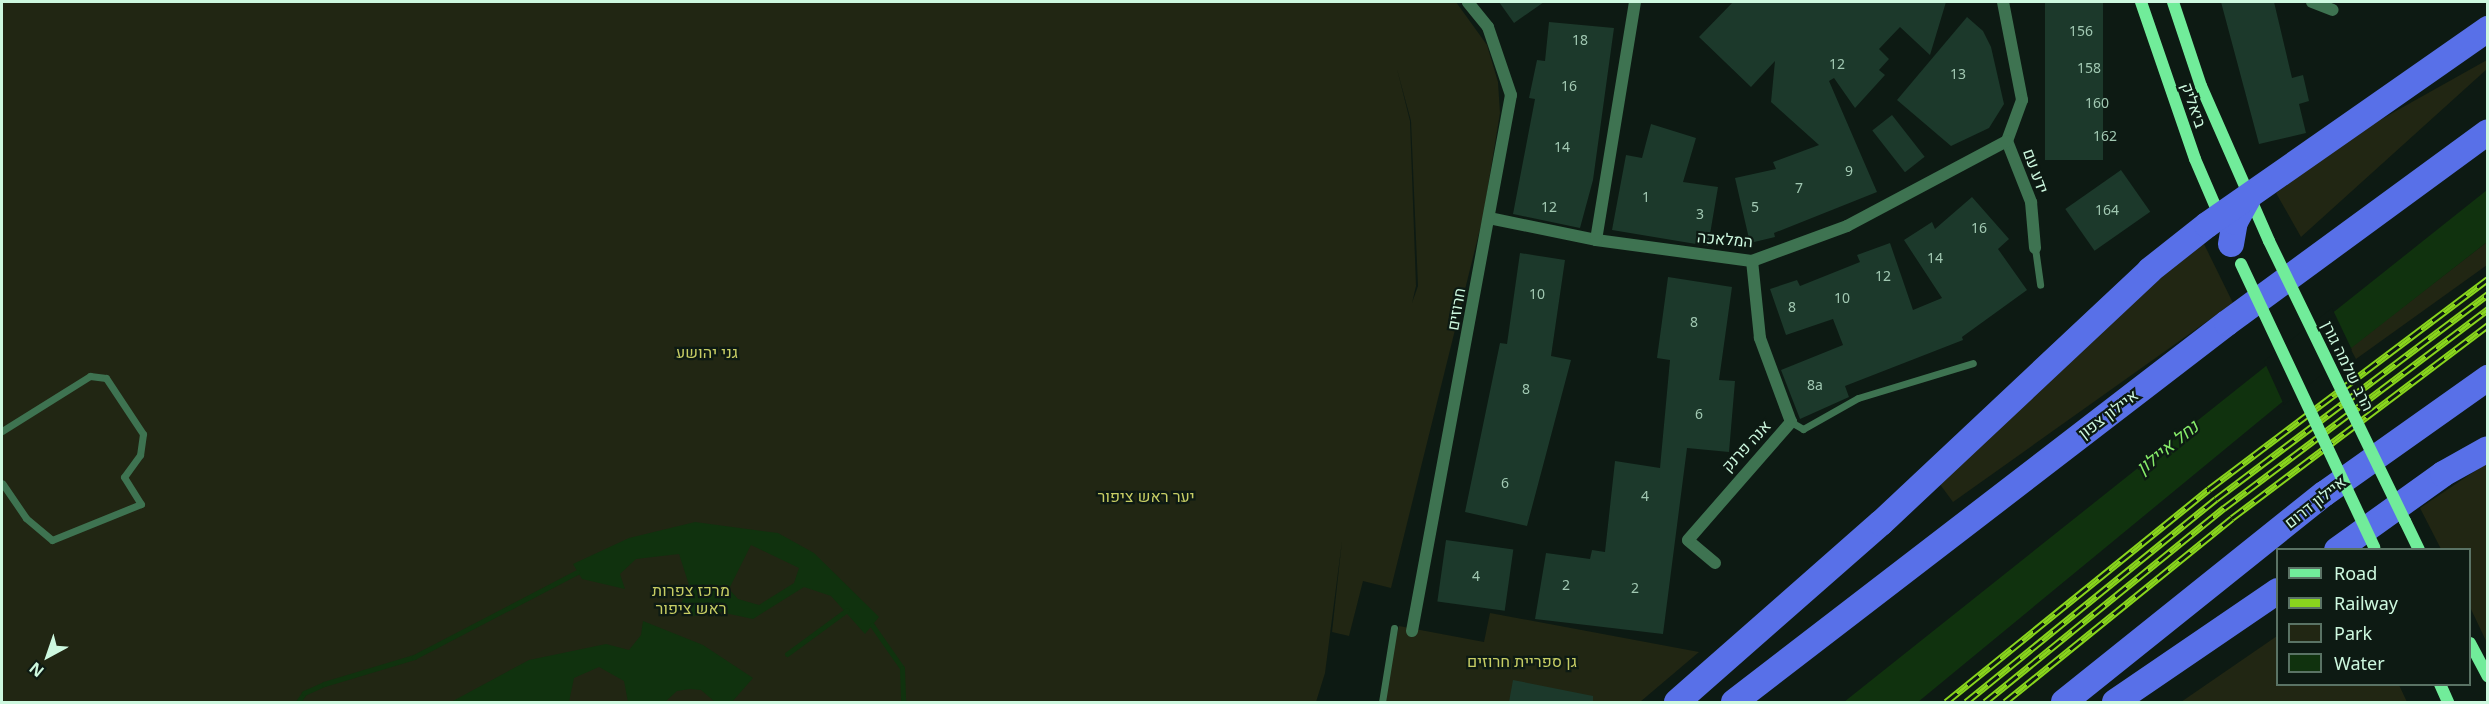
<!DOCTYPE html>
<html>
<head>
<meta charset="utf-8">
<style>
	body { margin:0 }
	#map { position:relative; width:2489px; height:704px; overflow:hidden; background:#0d1a13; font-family:"Noto Sans",Heebo,sans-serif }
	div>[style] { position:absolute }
	.green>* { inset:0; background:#212613 }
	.water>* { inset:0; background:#10320e }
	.pier>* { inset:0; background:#0d1a13 }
	.stream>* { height:5px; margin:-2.5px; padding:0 2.5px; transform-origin:2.5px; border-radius:2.5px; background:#10320e }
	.building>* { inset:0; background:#1c392b; transform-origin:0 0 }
	.service>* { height:7px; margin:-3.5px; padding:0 3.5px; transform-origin:3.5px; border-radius:3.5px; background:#3e7351 }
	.minor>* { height:12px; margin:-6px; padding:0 6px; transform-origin:6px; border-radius:6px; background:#3e7351 }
	.secondary>* { height:12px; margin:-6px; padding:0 6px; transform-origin:6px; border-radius:6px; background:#71ec9a }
	.motorway>* { height:26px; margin:-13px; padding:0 13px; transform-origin:13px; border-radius:13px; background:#5870e8 }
	.rail>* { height:7px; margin-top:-3.5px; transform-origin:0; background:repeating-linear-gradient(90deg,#0d1a13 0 14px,#89d51d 0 28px); box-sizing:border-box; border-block:2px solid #89d51d }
	.secondary-bridge>* { height:12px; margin:-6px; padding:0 6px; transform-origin:6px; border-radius:6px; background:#71ec9a }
	span { translate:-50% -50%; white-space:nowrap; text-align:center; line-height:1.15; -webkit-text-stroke:4.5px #0d1a13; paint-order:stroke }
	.number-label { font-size:14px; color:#a1c8b2 }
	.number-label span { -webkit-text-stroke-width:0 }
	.street-label { font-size:16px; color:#cdf8df }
	.park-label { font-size:16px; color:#c7cd64 }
	.water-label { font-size:18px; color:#86eb69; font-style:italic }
	.frame { position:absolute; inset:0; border:3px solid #cdf8df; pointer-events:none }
	.legend { position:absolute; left:2276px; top:548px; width:195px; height:138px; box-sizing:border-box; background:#0d1a13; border:2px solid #5a7365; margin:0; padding:8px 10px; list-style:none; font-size:18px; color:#cdf8df }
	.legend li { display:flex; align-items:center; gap:12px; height:30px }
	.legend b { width:30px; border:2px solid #5a7365 }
	.north { position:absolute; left:18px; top:626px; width:60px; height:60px; -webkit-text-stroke:4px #0d1a13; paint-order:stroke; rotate:220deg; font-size:16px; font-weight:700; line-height:24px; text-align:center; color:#cdf8df }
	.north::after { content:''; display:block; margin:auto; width:21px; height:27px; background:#cdf8df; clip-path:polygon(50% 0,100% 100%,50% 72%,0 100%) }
</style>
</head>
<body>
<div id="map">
	<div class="green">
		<i style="clip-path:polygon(evenodd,2px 2px,1456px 2px,1487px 45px,1498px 82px,1500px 113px,1483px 217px,1391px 588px,1363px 581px,1349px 636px,1332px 632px,1342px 541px,1325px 673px,1316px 702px,2px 702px,2px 2px,1397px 69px,1411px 121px,1418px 286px,1412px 303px,1416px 286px,1410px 121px,1397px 69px)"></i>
		<i style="clip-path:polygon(2487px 60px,2487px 69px,2301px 237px,2276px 193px,2355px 134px)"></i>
		<i style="clip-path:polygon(2487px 242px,2487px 265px,2356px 359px,2350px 348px)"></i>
		<i style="clip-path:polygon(2204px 244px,2233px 303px,1953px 502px,1939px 483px,2155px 280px)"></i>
		<i style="clip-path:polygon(2487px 463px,2487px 643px,2470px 607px,2470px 550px,2441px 549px,2420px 508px)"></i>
		<i style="clip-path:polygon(1490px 613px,1699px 652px,1640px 702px,1380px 702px,1399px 626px,1484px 642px)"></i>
		<i style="clip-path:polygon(2277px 636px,2278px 684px,2399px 685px,2407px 702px,2181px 702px)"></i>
	</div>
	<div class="water">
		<i style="clip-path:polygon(2487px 190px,2487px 242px,2281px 403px,1918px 702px,1844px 702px)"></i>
		<i style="clip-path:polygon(evenodd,695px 522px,778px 533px,814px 553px,879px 617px,865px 634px,831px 596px,804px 587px,753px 619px,720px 612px,694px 616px,681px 604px,689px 585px,679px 554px,636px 559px,620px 574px,625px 589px,582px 579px,573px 564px,629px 538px,695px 522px,751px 545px,799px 568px,794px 583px,759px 605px,738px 599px,729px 589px,751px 545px)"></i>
		<i style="clip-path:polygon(643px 621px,703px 645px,753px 678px,732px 702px,715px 702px,701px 690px,690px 689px,677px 691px,665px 702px,628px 702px,624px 681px,599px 667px,574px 678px,569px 702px,451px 702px,529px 660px,606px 644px,629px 650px,641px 635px)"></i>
	</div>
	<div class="pier">
		<i style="clip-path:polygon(2332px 308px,2352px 350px,2284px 405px,2264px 361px)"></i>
	</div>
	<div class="stream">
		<i style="left:872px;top:625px;width:52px;rotate:55.1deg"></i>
		<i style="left:902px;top:668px;width:34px;rotate:88deg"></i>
		<i style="left:787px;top:654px;width:74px;rotate:-36.3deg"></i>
		<i style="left:298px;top:702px;width:11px;rotate:-56deg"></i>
		<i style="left:304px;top:693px;width:22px;rotate:-24deg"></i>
		<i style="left:324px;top:684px;width:94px;rotate:-16.7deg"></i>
		<i style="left:414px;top:657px;width:184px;rotate:-27.5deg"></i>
	</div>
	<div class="building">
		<i style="clip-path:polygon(1499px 2px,1544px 2px,1514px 23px)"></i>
		<i style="clip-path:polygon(1733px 2px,1946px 2px,1930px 55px,1900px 27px,1879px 49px,1889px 59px,1879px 70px,1885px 75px,1855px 108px,1834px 78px,1829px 81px,1877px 192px,1774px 233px,1775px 237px,1750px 243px,1735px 178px,1776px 169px,1773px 162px,1819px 145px,1771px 102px,1775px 61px,1751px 87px,1699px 37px)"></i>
		<i style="left:2045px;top:2px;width:58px;height:158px"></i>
		<i style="clip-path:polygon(2221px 2px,2274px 2px,2292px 78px,2303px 75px,2309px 101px,2299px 104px,2306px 133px,2259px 144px)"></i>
		<i style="clip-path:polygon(1967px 17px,1983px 31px,1991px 47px,2004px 104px,1989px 128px,1951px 146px,1897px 100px)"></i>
		<i style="clip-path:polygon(1549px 22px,1614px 28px,1593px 180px,1580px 228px,1513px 214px,1535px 99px,1529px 98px,1537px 60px,1545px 61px)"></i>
		<i style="left:1892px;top:115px;width:53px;height:25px;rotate:52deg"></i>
		<i style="clip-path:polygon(1651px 124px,1696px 138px,1683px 182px,1718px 187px,1708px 246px,1612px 230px,1626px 155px,1642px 158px)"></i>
		<i style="left:2121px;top:170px;width:51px;height:68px;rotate:55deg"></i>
		<i style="clip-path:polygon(1972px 197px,2009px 239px,1998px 249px,2027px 290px,1962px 337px,1963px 340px,1845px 386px,1849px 397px,1800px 419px,1781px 370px,1843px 345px,1833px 319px,1786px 335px,1770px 289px,1797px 280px,1800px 286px,1860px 262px,1857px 255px,1890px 243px,1913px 310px,1942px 298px,1904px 240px,1932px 222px,1935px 229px)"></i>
		<i style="clip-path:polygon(1520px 253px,1565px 260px,1551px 356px,1571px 360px,1527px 526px,1465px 512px,1500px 343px,1507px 344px)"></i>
		<i style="clip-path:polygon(1668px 277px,1732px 287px,1719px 380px,1735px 381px,1729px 452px,1687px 448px,1663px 634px,1535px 619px,1546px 553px,1590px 559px,1592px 550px,1605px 552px,1615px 461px,1660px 468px,1670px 360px,1657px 358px)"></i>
		<i style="left:1446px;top:540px;width:68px;height:62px;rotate:8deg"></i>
		<i style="clip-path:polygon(1513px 680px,1593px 696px,1593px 702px,1509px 702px)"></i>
	</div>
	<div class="service">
		<i style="left:2035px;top:248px;width:37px;rotate:82deg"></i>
		<i style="left:1791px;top:422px;width:14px;rotate:30deg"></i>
		<i style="left:1803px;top:429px;width:63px;rotate:-29.4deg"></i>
		<i style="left:1858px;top:398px;width:120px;rotate:-16.9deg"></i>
		<i style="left:2px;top:431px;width:104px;rotate:-32deg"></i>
		<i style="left:90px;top:376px;width:16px;rotate:7deg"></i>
		<i style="left:106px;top:378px;width:67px;rotate:56.5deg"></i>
		<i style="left:143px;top:434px;width:21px;rotate:98deg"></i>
		<i style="left:140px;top:455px;width:27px;rotate:126deg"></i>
		<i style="left:124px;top:477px;width:32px;rotate:58deg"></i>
		<i style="left:141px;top:504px;width:96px;rotate:158deg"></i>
		<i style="left:52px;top:540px;width:34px;rotate:-140deg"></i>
		<i style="left:26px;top:518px;width:42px;rotate:-124.4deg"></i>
		<i style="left:1382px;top:702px;width:75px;rotate:-80.8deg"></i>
	</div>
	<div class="minor">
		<i style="left:2003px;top:2px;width:100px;rotate:79deg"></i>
		<i style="left:2022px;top:100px;width:44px;rotate:110.1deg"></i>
		<i style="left:2007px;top:141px;width:66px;rotate:68.5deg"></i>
		<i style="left:2031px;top:202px;width:46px;rotate:85deg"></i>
		<i style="left:2312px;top:2px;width:22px;rotate:21deg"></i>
		<i style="left:1489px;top:218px;width:109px;rotate:11.6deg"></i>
		<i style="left:1596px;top:240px;width:157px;rotate:7.7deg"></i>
		<i style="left:1752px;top:261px;width:101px;rotate:-20.2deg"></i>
		<i style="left:1847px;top:226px;width:181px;rotate:-28deg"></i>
		<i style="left:1596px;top:240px;width:241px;rotate:-80.7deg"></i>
		<i style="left:1715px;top:563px;width:35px;rotate:-140deg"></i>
		<i style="left:1688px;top:540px;width:157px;rotate:-48.9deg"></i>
		<i style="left:1791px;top:422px;width:90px;rotate:-110.3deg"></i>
		<i style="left:1760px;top:338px;width:77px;rotate:-95.9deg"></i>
		<i style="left:1412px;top:631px;width:545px;rotate:-79.54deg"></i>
		<i style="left:1511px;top:95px;width:72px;rotate:-108.7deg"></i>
		<i style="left:1488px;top:27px;width:32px;rotate:-129deg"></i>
	</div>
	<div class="secondary">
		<i style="left:2141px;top:2px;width:166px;rotate:71deg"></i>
		<i style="left:2195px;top:159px;width:63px;rotate:66.7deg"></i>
		<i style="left:2173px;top:2px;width:89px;rotate:71.6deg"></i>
		<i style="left:2201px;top:86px;width:169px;rotate:66.3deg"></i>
		<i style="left:2405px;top:521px;width:32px;rotate:64deg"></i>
		<i style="left:2470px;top:643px;width:38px;rotate:62deg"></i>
		<i style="left:2440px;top:684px;width:20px;rotate:66deg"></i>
	</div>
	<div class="motorway">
		<i style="left:2231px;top:244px;width:22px;rotate:-80deg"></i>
		<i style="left:2235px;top:222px;width:26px;rotate:-61deg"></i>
		<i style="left:2337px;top:550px;width:130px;rotate:-35.6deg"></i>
		<i style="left:2443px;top:474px;width:51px;rotate:-29.1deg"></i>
		<i style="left:1677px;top:702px;width:271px;rotate:-41.3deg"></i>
		<i style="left:1881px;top:523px;width:369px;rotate:-43.2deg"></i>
		<i style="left:2150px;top:270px;width:73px;rotate:-38.3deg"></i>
		<i style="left:2207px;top:225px;width:343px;rotate:-34.9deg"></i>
		<i style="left:1734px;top:702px;width:622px;rotate:-37.55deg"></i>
		<i style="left:2227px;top:323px;width:323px;rotate:-36.2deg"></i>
		<i style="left:2064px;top:702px;width:333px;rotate:-38.7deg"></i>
		<i style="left:2324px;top:494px;width:201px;rotate:-35.3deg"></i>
		<i style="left:2115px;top:702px;width:197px;rotate:-34.3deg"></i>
	</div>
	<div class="rail">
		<i style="left:1946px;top:702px;width:338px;rotate:-39deg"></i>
		<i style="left:2209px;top:489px;width:349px;rotate:-37deg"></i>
		<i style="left:1966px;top:702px;width:322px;rotate:-39.1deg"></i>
		<i style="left:2216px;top:499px;width:341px;rotate:-37deg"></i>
		<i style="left:1985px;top:702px;width:308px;rotate:-39.1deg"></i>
		<i style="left:2224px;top:508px;width:331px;rotate:-37deg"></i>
		<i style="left:2005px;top:702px;width:292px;rotate:-39deg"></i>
		<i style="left:2232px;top:518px;width:321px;rotate:-37deg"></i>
	</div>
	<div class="secondary-bridge">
		<i style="left:2269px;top:241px;width:311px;rotate:64.1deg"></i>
		<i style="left:2241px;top:264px;width:313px;rotate:64.8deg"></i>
	</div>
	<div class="number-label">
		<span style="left:2081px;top:31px">156</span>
		<span style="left:1580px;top:40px">18</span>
		<span style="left:1837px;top:64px">12</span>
		<span style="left:2089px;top:68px">158</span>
		<span style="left:1958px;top:74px">13</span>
		<span style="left:1569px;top:86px">16</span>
		<span style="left:2097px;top:103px">160</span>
		<span style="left:2105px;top:136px">162</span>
		<span style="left:1562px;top:147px">14</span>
		<span style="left:1849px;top:171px">9</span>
		<span style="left:1799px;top:188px">7</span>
		<span style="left:1646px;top:197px">1</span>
		<span style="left:1549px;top:207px">12</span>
		<span style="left:1755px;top:207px">5</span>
		<span style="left:2107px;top:210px">164</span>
		<span style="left:1700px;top:214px">3</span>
		<span style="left:1979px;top:228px">16</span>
		<span style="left:1935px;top:258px">14</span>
		<span style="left:1883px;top:276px">12</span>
		<span style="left:1537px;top:294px">10</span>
		<span style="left:1842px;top:298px">10</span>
		<span style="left:1792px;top:307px">8</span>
		<span style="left:1694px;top:322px">8</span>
		<span style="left:1815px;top:385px">8a</span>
		<span style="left:1526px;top:389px">8</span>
		<span style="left:1699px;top:414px">6</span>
		<span style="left:1505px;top:483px">6</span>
		<span style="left:1645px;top:496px">4</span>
		<span style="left:1476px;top:576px">4</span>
		<span style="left:1566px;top:585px">2</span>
		<span style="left:1635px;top:588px">2</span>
	</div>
	<div class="street-label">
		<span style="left:2194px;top:105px;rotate:71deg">ביאליק</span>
		<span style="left:2036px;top:171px;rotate:70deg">ידע עם</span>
		<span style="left:1725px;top:239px;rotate:5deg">המלאכה</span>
		<span style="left:1456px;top:309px;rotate:-80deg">חרוזים</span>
		<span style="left:2348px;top:366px;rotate:64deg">הרב שלמה גורן</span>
		<span style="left:2108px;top:414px;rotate:-37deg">איילון צפון</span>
		<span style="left:1746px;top:446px;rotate:-47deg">אנה פרנק</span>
		<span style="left:2315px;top:502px;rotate:-38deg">איילון דרום</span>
	</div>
	<div class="park-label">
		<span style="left:707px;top:352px">גני יהושע</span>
		<span style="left:1146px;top:496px">יער ראש ציפור</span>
		<span style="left:691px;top:599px">מרכז צפרות<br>ראש ציפור</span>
		<span style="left:1522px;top:661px">גן ספריית חרוזים</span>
	</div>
	<div class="water-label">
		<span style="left:2167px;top:447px;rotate:-39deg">נחל איילון</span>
	</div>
	<div class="frame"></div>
	<ul class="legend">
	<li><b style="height:8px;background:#71ec9a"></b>Road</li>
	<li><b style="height:8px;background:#89d51d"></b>Railway</li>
	<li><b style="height:16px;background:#212613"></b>Park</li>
	<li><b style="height:16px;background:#10320e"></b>Water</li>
	</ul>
	<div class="north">N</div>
</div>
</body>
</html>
